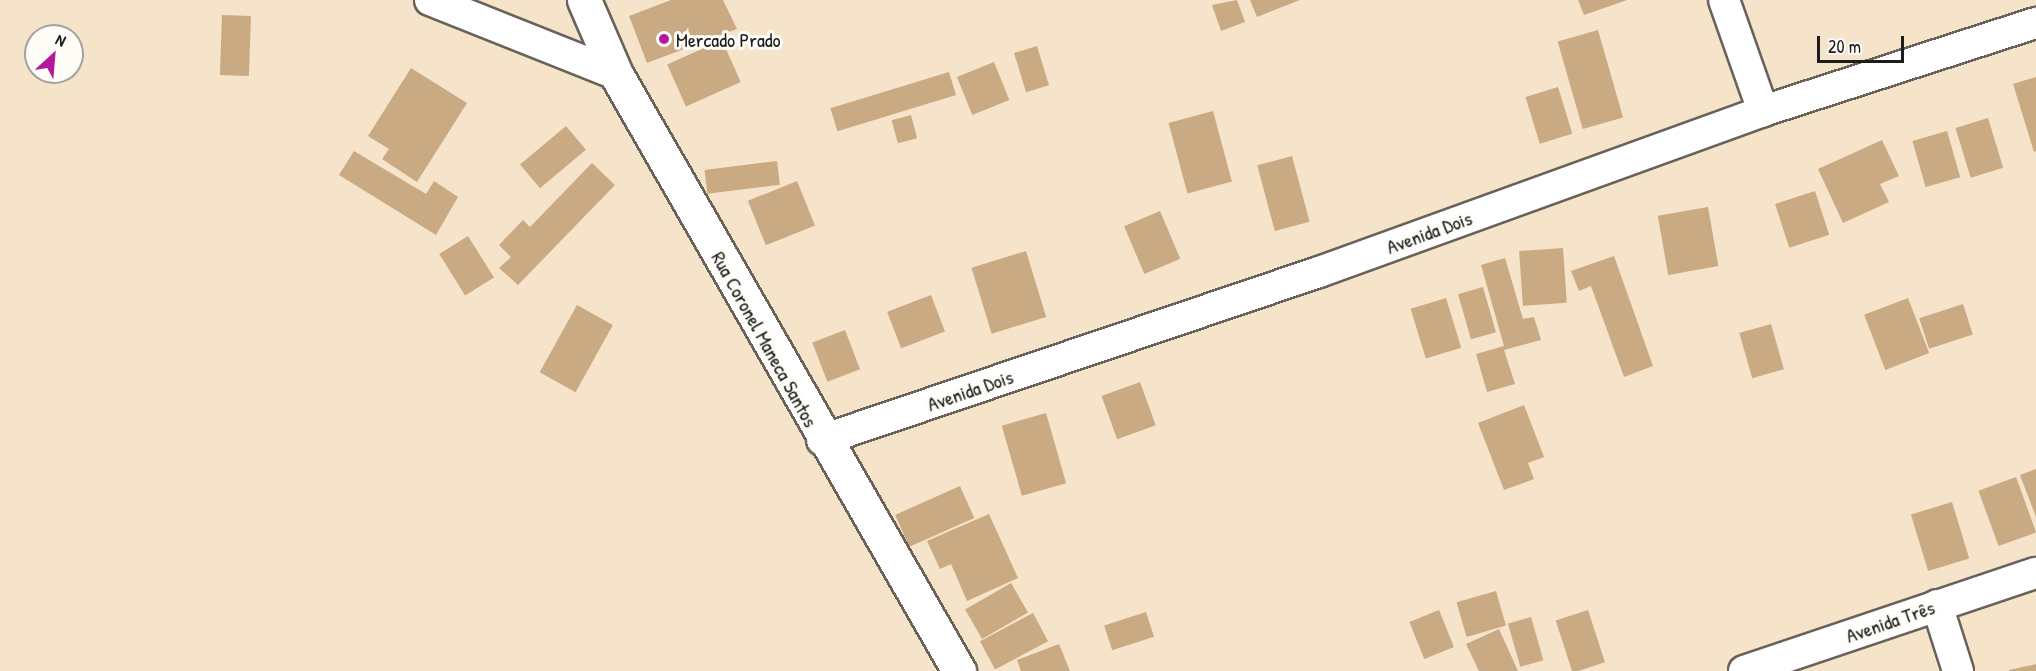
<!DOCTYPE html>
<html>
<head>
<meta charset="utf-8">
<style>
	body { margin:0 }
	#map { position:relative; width:2036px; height:671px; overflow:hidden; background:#f5e3ca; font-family:"Patrick Hand",sans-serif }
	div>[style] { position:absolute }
	.building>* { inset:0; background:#caaa83; transform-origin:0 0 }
	.roads { filter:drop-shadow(2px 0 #686259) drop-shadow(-2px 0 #686259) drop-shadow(0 2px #686259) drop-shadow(0 -2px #686259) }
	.minor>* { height:30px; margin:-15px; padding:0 15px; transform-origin:15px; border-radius:15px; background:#fff }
	.tertiary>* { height:33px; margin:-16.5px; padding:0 16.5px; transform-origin:16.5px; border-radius:16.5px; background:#fff }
	.dots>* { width:16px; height:16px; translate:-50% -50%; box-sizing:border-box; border:3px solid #fdfcf7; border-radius:50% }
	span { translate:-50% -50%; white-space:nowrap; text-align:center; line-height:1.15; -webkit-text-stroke:6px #fdfcf7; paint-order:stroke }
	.poi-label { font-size:20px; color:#1c1c1c }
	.left { translate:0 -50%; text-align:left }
	.street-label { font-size:20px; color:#1c1c1c }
	.north { position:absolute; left:24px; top:24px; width:60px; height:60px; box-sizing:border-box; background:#fdfcf7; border:2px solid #a3a29f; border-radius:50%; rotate:26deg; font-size:16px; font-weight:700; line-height:24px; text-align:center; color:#1c1c1c }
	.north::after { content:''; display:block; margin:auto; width:21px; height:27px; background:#b5179e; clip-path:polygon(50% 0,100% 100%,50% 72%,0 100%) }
	.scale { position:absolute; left:1817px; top:36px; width:87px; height:27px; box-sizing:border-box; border:3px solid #1c1c1c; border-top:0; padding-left:8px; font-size:18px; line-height:21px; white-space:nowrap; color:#1c1c1c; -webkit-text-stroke:4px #fdfcf7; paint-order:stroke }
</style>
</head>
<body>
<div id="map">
	<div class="building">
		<i style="clip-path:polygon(671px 0,723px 0,737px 29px,647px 63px,629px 16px)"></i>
		<i style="clip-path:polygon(1237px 0,1245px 22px,1221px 31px,1212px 5px)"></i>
		<i style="clip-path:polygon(1250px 0,1300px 0,1257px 17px)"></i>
		<i style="clip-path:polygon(1578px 0,1627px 0,1584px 15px)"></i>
		<i style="left:222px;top:15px;width:29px;height:60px;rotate:2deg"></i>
		<i style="left:1598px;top:30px;width:91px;height:42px;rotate:74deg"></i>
		<i style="left:722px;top:40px;width:46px;height:60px;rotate:66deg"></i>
		<i style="left:1037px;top:46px;width:41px;height:24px;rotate:73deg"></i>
		<i style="left:994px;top:62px;width:41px;height:40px;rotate:68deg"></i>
		<i style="clip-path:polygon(411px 68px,467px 103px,417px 182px,382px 159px,389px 149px,368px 136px)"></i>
		<i style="left:949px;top:72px;width:24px;height:124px;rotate:73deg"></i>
		<i style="clip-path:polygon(2036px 77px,2036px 151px,2034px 152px,2013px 84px)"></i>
		<i style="left:1558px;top:87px;width:49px;height:34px;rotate:73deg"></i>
		<i style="left:1213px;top:111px;width:73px;height:46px;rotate:75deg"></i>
		<i style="left:911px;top:115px;width:24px;height:20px;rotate:75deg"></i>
		<i style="left:1988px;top:118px;width:52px;height:34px;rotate:73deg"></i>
		<i style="left:566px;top:126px;width:31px;height:60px;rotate:50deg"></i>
		<i style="left:1947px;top:131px;width:48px;height:36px;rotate:74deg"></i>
		<i style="clip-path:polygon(1882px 140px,1899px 176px,1880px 184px,1889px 202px,1843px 223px,1818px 169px)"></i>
		<i style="clip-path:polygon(354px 151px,426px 194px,434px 181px,458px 197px,436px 235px,339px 175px)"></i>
		<i style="left:1292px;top:156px;width:68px;height:36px;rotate:75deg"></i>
		<i style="left:777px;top:161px;width:24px;height:73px;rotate:83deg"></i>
		<i style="clip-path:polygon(592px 163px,615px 185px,518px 285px,499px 268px,511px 257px,499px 245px,523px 220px,530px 227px)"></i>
		<i style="left:797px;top:181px;width:48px;height:53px;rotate:68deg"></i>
		<i style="left:1815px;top:191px;width:46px;height:42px;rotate:72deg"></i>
		<i style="left:1708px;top:207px;width:60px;height:51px;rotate:80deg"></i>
		<i style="left:1160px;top:211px;width:52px;height:39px;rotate:67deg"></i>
		<i style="left:468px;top:236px;width:49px;height:34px;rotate:58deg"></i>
		<i style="left:1563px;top:248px;width:55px;height:44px;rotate:86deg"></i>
		<i style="left:1026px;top:251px;width:69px;height:57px;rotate:73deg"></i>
		<i style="clip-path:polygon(1614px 256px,1653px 366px,1624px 377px,1591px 286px,1579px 291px,1571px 271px)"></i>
		<i style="clip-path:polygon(1505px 258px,1523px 319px,1534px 317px,1541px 340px,1504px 350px,1515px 384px,1487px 392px,1476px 354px,1504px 346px,1481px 265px)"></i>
		<i style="left:1483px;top:287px;width:47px;height:26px;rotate:74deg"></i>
		<i style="left:931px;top:295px;width:39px;height:47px;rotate:69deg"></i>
		<i style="left:1446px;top:298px;width:52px;height:37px;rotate:73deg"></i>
		<i style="left:1908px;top:298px;width:59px;height:47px;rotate:69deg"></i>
		<i style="left:1963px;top:304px;width:32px;height:46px;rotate:72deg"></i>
		<i style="left:577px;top:305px;width:41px;height:77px;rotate:29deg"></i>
		<i style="left:1771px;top:324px;width:47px;height:33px;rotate:74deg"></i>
		<i style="left:845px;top:330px;width:42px;height:35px;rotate:69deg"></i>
		<i style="left:1140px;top:382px;width:46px;height:41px;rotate:70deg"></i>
		<i style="clip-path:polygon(1524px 405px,1544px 457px,1528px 463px,1534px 479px,1504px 490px,1478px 423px)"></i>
		<i style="left:1046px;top:413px;width:73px;height:46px;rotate:74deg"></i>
		<i style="clip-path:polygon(2036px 469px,2036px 517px,2020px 475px)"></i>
		<i style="left:2016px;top:477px;width:59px;height:40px;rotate:70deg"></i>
		<i style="left:960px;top:486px;width:35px;height:71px;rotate:66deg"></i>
		<i style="left:1952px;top:502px;width:59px;height:43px;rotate:73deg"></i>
		<i style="clip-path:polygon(989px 514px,1018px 578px,967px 601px,951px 564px,940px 569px,927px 541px)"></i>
		<i style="left:1011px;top:583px;width:34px;height:53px;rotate:60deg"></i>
		<i style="left:1496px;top:591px;width:36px;height:41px;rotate:74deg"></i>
		<i style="left:1439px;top:610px;width:40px;height:32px;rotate:68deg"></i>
		<i style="left:1588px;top:610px;width:55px;height:34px;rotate:72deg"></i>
		<i style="left:1146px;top:612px;width:26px;height:44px;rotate:72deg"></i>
		<i style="left:1033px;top:613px;width:32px;height:60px;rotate:62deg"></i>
		<i style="left:1531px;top:617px;width:45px;height:24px;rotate:74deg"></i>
		<i style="clip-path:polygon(1499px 629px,1518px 671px,1479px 671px,1466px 644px)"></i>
		<i style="clip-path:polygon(1059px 644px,1070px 671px,1021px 671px,1017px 660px)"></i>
		<i style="clip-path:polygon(2036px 664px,2036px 671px,2009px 671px,2009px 670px)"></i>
	</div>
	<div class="roads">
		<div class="minor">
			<i style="left:430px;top:0;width:200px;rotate:21.7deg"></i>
			<i style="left:1724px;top:0;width:118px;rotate:70.6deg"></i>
			<i style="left:822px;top:440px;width:525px;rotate:-18.68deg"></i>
			<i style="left:1319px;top:272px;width:472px;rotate:-19.9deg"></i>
			<i style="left:1763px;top:111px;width:287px;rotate:-17.9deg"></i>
			<i style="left:1937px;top:605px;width:69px;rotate:72.3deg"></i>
			<i style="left:1744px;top:671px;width:308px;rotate:-18.6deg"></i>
		</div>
		<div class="tertiary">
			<i style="left:584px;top:0;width:81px;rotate:66.6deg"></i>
			<i style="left:616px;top:74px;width:689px;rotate:60.12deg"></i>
		</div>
	</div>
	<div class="dots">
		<i style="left:664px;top:39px;background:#b5179e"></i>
	</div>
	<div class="poi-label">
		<span class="left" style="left:676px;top:39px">Mercado Prado</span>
	</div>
	<div class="street-label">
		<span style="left:1429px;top:232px;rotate:-20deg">Avenida Dois</span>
		<span style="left:765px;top:339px;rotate:61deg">Rua Coronel Maneca Santos</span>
		<span style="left:970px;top:390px;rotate:-19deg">Avenida Dois</span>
		<span style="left:1890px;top:621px;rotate:-19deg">Avenida Três</span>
	</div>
	<div class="north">N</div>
	<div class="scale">20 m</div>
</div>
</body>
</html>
